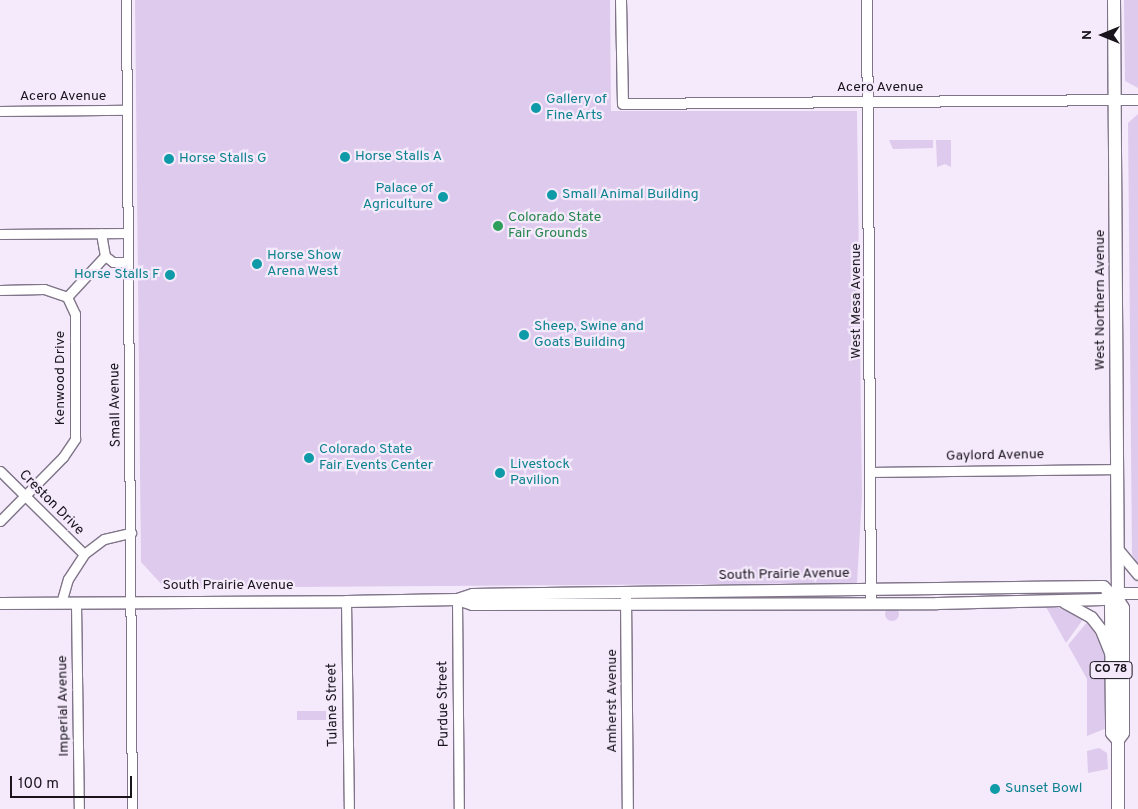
<!DOCTYPE html>
<html>
<head>
<meta charset="utf-8">
<style>
	body { margin:0 }
	#map { position:relative; width:1138px; height:809px; overflow:hidden; background:#f4eafc; font-family:Overpass,sans-serif }
	div>[style] { position:absolute }
	.green>* { inset:0; background:#decaec; transform-origin:0 0 }
	.round { border-radius:50% }
	.roads { filter:drop-shadow(1px 0 #7f7488) drop-shadow(-1px 0 #7f7488) drop-shadow(0 1px #7f7488) drop-shadow(0 -1px #7f7488) }
	.minor>* { height:9px; margin:-4.5px; padding:0 4.5px; transform-origin:4.5px; border-radius:4.5px; background:#fff }
	.tertiary>* { height:10px; margin:-5px; padding:0 5px; transform-origin:5px; border-radius:5px; background:#fff }
	.secondary>* { height:11px; margin:-5.5px; padding:0 5.5px; transform-origin:5.5px; border-radius:5.5px; background:#fff }
	.primary>* { height:12px; margin:-6px; padding:0 6px; transform-origin:6px; border-radius:6px; background:#fff }
	.dots>* { width:14px; height:14px; translate:-50% -50%; box-sizing:border-box; border:2px solid #f4eafc; border-radius:50% }
	span { translate:-50% -50%; white-space:nowrap; text-align:center; line-height:1.15; -webkit-text-stroke:4.5px #f4eafc; paint-order:stroke }
	.shield-label span { padding:1px 4px; background:#f4eafc; border:1px solid; border-radius:4px; -webkit-text-stroke-width:0 }
	.shield-label { font-size:12px; color:#1a151d; font-weight:700 }
	.street-label { font-size:14px; color:#1a151d }
	.culture-label { font-size:14px; color:#0d838f }
	.left { translate:0 -50%; text-align:left }
	.right { translate:-100% -50%; text-align:right }
	.leisure-label { font-size:14px; color:#27864d }
	.north { position:absolute; left:1078px; top:10px; width:50px; height:50px; -webkit-text-stroke:4px #f4eafc; paint-order:stroke; rotate:270deg; font-size:14px; font-weight:700; line-height:20px; text-align:center; color:#1a151d }
	.north::after { content:''; display:block; margin:auto; width:18px; height:22px; background:#1a151d; clip-path:polygon(50% 0,100% 100%,50% 72%,0 100%) }
	.scale { position:absolute; left:10px; top:776px; width:122px; height:22px; box-sizing:border-box; border:2px solid #1a151d; border-top:0; padding-left:6px; font-size:15px; line-height:18px; white-space:nowrap; color:#1a151d; -webkit-text-stroke:4px #f4eafc; paint-order:stroke }
</style>
</head>
<body>
<div id="map">
	<div class="green">
		<i style="clip-path:polygon(135px 0,610px 0,611px 111px,857px 111px,862px 496px,857px 583px,165px 588px,141px 562px)"></i>
		<i style="clip-path:polygon(1124px 0,1138px 0,1138px 88px,1125px 81px)"></i>
		<i style="clip-path:polygon(1138px 114px,1138px 565px,1132px 554px,1128px 123px)"></i>
		<i style="clip-path:polygon(889px 140px,933px 140px,933px 148px,893px 149px)"></i>
		<i style="clip-path:polygon(936px 140px,951px 140px,951px 167px,945px 164px,937px 167px)"></i>
		<i style="clip-path:polygon(965px 606px,1054px 606px,1084px 618px,1066px 643px,1046px 607px,965px 608px)"></i>
		<i class="round" style="left:885px;top:607px;width:14px;height:14px"></i>
		<i style="clip-path:polygon(1088px 621px,1105px 652px,1107px 728px,1087px 736px,1087px 679px,1068px 645px)"></i>
		<i style="left:326px;top:711px;width:9px;height:29px;rotate:90deg"></i>
		<i style="clip-path:polygon(1099px 748px,1107px 753px,1108px 769px,1088px 773px,1087px 751px)"></i>
	</div>
	<div class="roads">
		<div class="minor">
			<i style="left:126px;top:0;width:809px;rotate:89.58deg"></i>
			<i style="left:0;top:111px;width:127px;rotate:-0.5deg"></i>
			<i style="left:0;top:234px;width:128px;rotate:-0.4deg"></i>
			<i style="left:105px;top:256px;width:10px;rotate:37deg"></i>
			<i style="left:113px;top:262px;width:15px"></i>
			<i style="left:0;top:290px;width:44px;rotate:-1.3deg"></i>
			<i style="left:44px;top:289px;width:24px;rotate:19deg"></i>
			<i style="left:0;top:471px;width:118px;rotate:44.7deg"></i>
			<i style="left:872px;top:472px;width:246px;rotate:-0.7deg"></i>
			<i style="left:0;top:521px;width:90px;rotate:-45.5deg"></i>
			<i style="left:63px;top:457px;width:22px;rotate:-56deg"></i>
			<i style="left:75px;top:439px;width:125px;rotate:-90deg"></i>
			<i style="left:75px;top:314px;width:19px;rotate:-115deg"></i>
			<i style="left:67px;top:297px;width:56px;rotate:-47.2deg"></i>
			<i style="left:105px;top:256px;width:23px;rotate:-100deg"></i>
			<i style="left:457px;top:599px;width:210px;rotate:89.5deg"></i>
			<i style="left:346px;top:601px;width:208px;rotate:89.2deg"></i>
			<i style="left:61px;top:603px;width:25px;rotate:-74deg"></i>
			<i style="left:68px;top:579px;width:30px;rotate:-57deg"></i>
			<i style="left:84px;top:554px;width:25px;rotate:-37deg"></i>
			<i style="left:104px;top:539px;width:28px;rotate:-13deg"></i>
			<i style="left:76px;top:603px;width:206px;rotate:89.2deg"></i>
		</div>
		<div class="tertiary">
			<i style="left:621px;top:0;width:104px;rotate:88.9deg"></i>
			<i style="left:623px;top:104px;width:515px;rotate:-0.45deg"></i>
			<i style="left:867px;top:0;width:603px;rotate:89.62deg"></i>
			<i style="left:626px;top:596px;width:213px;rotate:89.5deg"></i>
		</div>
		<div class="secondary">
			<i style="left:1118px;top:550px;width:31px;rotate:50deg"></i>
			<i style="left:457px;top:599px;width:16px;rotate:18deg"></i>
			<i style="left:472px;top:604px;width:465px;rotate:-0.1deg"></i>
			<i style="left:937px;top:603px;width:166px;rotate:-1.4deg"></i>
			<i style="left:1103px;top:599px;width:9px;rotate:-41deg"></i>
			<i style="left:1110px;top:593px;width:28px"></i>
			<i style="left:1064px;top:602px;width:31px;rotate:29deg"></i>
			<i style="left:1091px;top:617px;width:16px;rotate:52deg"></i>
			<i style="left:1101px;top:630px;width:27px;rotate:68deg"></i>
			<i style="left:0;top:603px;width:346px;rotate:-0.3deg"></i>
			<i style="left:346px;top:601px;width:111px;rotate:-1deg"></i>
			<i style="left:457px;top:599px;width:16px;rotate:-18deg"></i>
			<i style="left:472px;top:594px;width:631px;rotate:-0.73deg"></i>
			<i style="left:1103px;top:586px;width:10px;rotate:45deg"></i>
		</div>
		<div class="primary">
			<i style="left:1114px;top:0;width:600px;rotate:89.62deg"></i>
			<i style="left:1118px;top:600px;width:9px;rotate:58deg"></i>
			<i style="left:1123px;top:608px;width:125px;rotate:90deg"></i>
			<i style="left:1123px;top:733px;width:9px;rotate:126deg"></i>
			<i style="left:1118px;top:600px;width:10px;rotate:135deg"></i>
			<i style="left:1111px;top:607px;width:126px;rotate:89.5deg"></i>
			<i style="left:1112px;top:733px;width:9px;rotate:49deg"></i>
			<i style="left:1118px;top:740px;width:69px;rotate:90deg"></i>
		</div>
	</div>
	<div class="dots">
		<i style="left:536px;top:108px;background:#0f9aa8"></i>
		<i style="left:345px;top:157px;background:#0f9aa8"></i>
		<i style="left:169px;top:159px;background:#0f9aa8"></i>
		<i style="left:552px;top:195px;background:#0f9aa8"></i>
		<i style="left:443px;top:197px;background:#0f9aa8"></i>
		<i style="left:498px;top:226px;background:#2e9e5b"></i>
		<i style="left:257px;top:264px;background:#0f9aa8"></i>
		<i style="left:170px;top:275px;background:#0f9aa8"></i>
		<i style="left:524px;top:335px;background:#0f9aa8"></i>
		<i style="left:309px;top:458px;background:#0f9aa8"></i>
		<i style="left:500px;top:473px;background:#0f9aa8"></i>
		<i style="left:995px;top:789px;background:#0f9aa8"></i>
	</div>
	<div class="shield-label">
		<span style="left:1111px;top:670px">CO 78</span>
	</div>
	<div class="street-label">
		<span style="left:880px;top:88px">Acero Avenue</span>
		<span style="left:63px;top:97px">Acero Avenue</span>
		<span style="left:1101px;top:300px;rotate:-90deg">West Northern Avenue</span>
		<span style="left:857px;top:301px;rotate:-90deg">West Mesa Avenue</span>
		<span style="left:61px;top:378px;rotate:-90deg">Kenwood Drive</span>
		<span style="left:116px;top:405px;rotate:-91deg">Small Avenue</span>
		<span style="left:995px;top:456px;rotate:-1deg">Gaylord Avenue</span>
		<span style="left:51px;top:503px;rotate:45deg">Creston Drive</span>
		<span style="left:784px;top:575px;rotate:-1deg">South Prairie Avenue</span>
		<span style="left:228px;top:586px">South Prairie Avenue</span>
		<span style="left:613px;top:701px;rotate:-90deg">Amherst Avenue</span>
		<span style="left:444px;top:704px;rotate:-91deg">Purdue Street</span>
		<span style="left:333px;top:705px;rotate:-91deg">Tulane Street</span>
		<span style="left:64px;top:706px;rotate:-91deg">Imperial Avenue</span>
	</div>
	<div class="culture-label">
		<span class="left" style="left:546px;top:108px">Gallery of<br>Fine Arts</span>
		<span class="left" style="left:355px;top:157px">Horse Stalls A</span>
		<span class="left" style="left:179px;top:159px">Horse Stalls G</span>
		<span class="right" style="left:433px;top:197px">Palace of<br>Agriculture</span>
		<span class="left" style="left:562px;top:195px">Small Animal Building</span>
		<span class="left" style="left:267px;top:264px">Horse Show<br>Arena West</span>
		<span class="right" style="left:160px;top:275px">Horse Stalls F</span>
		<span class="left" style="left:534px;top:335px">Sheep, Swine and<br>Goats Building</span>
		<span class="left" style="left:319px;top:458px">Colorado State<br>Fair Events Center</span>
		<span class="left" style="left:510px;top:473px">Livestock<br>Pavilion</span>
		<span class="left" style="left:1005px;top:789px">Sunset Bowl</span>
	</div>
	<div class="leisure-label">
		<span class="left" style="left:508px;top:226px">Colorado State<br>Fair Grounds</span>
	</div>
	<div class="north">N</div>
	<div class="scale">100 m</div>
</div>
</body>
</html>
